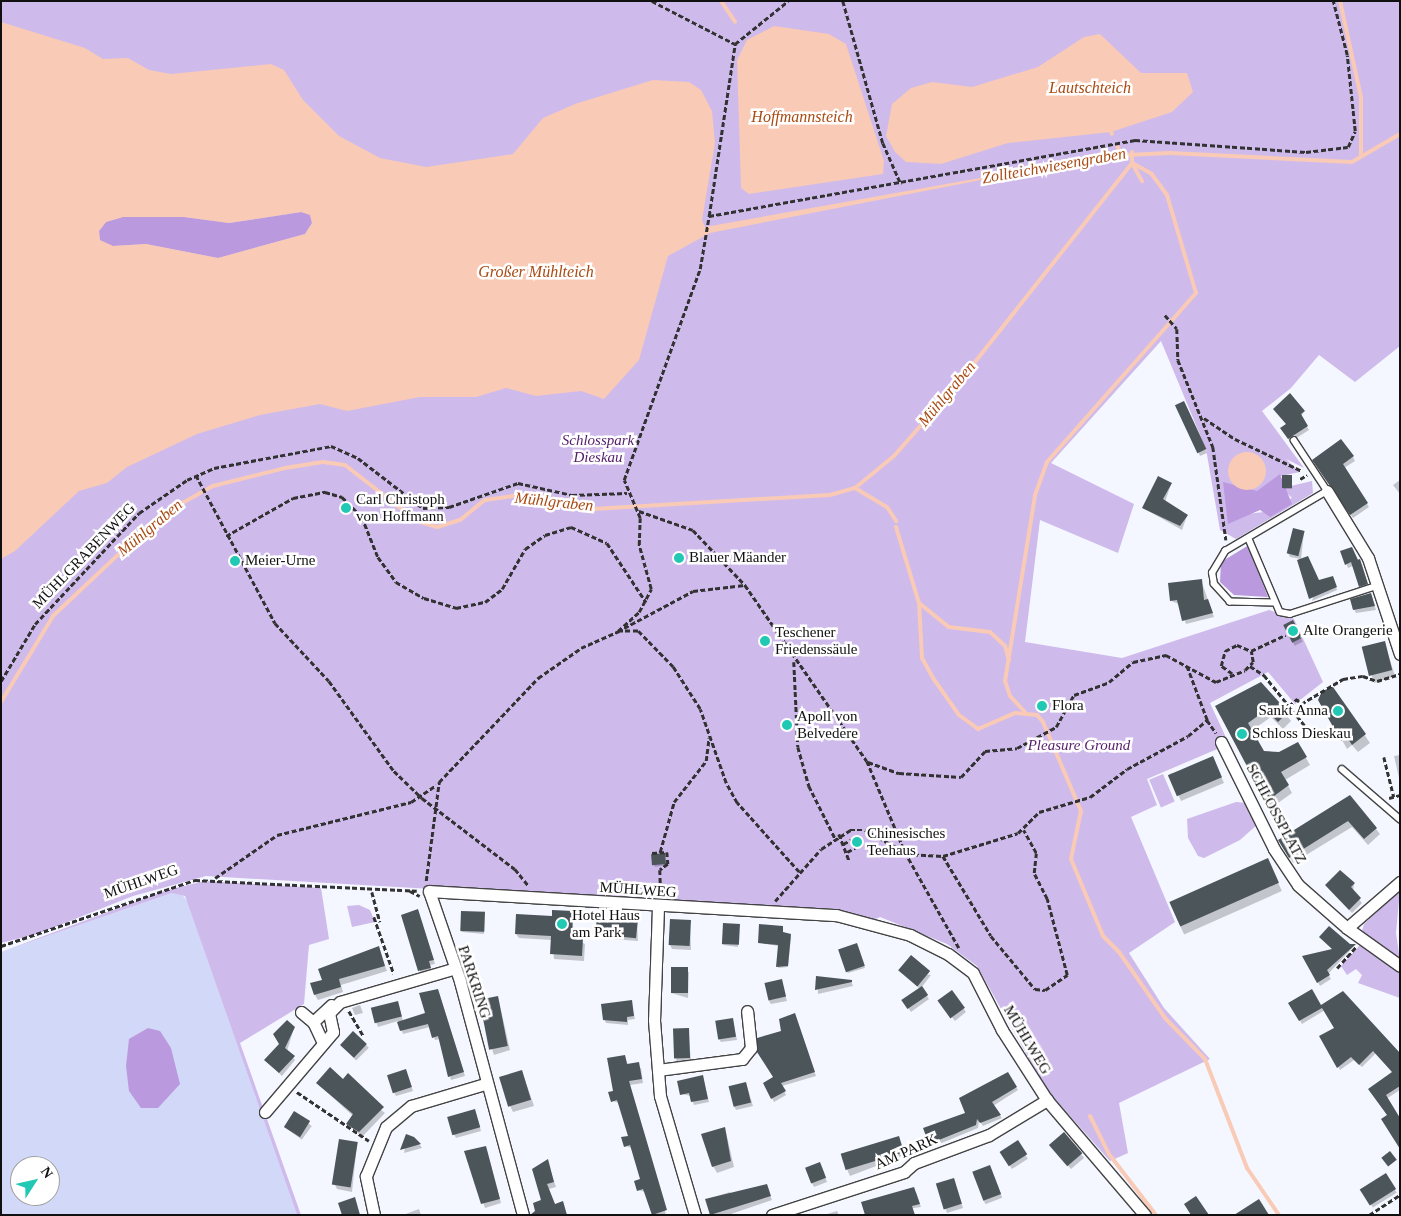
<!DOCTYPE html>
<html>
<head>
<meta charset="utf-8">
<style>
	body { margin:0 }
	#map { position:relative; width:1401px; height:1216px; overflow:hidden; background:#f4f7ff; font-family:"Times New Roman",serif }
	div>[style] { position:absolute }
	.farmland>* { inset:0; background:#d2d8f7 }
	.green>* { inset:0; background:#cfbaec; transform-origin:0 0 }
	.forest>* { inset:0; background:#ba99de }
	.water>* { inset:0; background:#f9cab6 }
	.round { border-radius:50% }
	.shadow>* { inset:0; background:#0003; transform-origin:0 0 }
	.stream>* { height:4px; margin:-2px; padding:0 2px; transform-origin:2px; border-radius:2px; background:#f9cab6 }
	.building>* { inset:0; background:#4c555a; transform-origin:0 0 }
	.path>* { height:2.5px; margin-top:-1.25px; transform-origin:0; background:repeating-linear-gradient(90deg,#323232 0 5px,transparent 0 7.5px) }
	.roads { filter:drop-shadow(1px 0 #434343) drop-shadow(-1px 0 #434343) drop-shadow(0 1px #434343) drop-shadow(0 -1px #434343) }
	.service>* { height:5.5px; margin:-2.75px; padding:0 2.75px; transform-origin:2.75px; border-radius:2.75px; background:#fff }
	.minor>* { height:11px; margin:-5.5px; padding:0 5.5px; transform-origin:5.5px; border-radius:5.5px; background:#fff }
	.dots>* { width:14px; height:14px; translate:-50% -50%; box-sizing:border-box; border:2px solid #fff; border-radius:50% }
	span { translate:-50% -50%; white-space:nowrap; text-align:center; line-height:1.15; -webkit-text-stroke:5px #fff; paint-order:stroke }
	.park-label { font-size:15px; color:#561c6c; font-style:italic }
	.poi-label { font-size:15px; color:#101010 }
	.left { translate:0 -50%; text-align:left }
	.right { translate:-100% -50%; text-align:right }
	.street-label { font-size:15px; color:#101010 }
	.water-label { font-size:16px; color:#a94a12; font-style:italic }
	.frame { position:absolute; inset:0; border:2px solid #101010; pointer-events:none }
	.north { position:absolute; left:10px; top:1156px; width:50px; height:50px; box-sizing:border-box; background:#fff; border:1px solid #9f9f9f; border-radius:50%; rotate:55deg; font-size:14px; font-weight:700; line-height:20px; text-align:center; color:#101010 }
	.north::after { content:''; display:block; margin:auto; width:18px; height:22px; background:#21c8b4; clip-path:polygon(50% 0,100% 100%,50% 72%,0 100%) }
</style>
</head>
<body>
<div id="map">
	<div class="farmland">
		<i style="clip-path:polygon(evenodd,172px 893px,181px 893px,187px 901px,297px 1215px,1px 1215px,1px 952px,172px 893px,20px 1166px,50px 1166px,50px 1196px,20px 1196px,20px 1166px)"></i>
	</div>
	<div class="green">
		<i style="clip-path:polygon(1px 1px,1400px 1px,1400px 346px,1355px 382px,1319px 355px,1291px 388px,1262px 411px,1304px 468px,1286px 459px,1300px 472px,1281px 476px,1247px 514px,1264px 512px,1292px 498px,1282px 488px,1312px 481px,1313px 493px,1236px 539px,1220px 530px,1206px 449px,1161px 341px,1051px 463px,1134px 504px,1118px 553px,1040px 520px,1025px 642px,1122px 658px,1269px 610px,1294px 619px,1323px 682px,1295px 704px,1268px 672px,1210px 703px,1229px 744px,1147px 779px,1157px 805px,1131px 817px,1175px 922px,1129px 953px,1164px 1008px,1210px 1059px,1119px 1103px,1128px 1153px,1110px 1161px,1046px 1089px,977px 966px,947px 944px,880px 917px,873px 920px,829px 908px,776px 909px,206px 876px,133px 896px,37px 934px,1px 943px)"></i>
		<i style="left:1163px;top:774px;width:30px;height:15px;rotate:67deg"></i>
		<i style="clip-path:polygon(1236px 802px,1247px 803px,1258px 824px,1240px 840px,1204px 858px,1198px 856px,1188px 838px,1187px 819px)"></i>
		<i style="clip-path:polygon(205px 881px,321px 888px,329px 939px,309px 945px,304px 1004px,240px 1043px,301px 1215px,297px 1215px,185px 896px,172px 893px,1px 952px,167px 890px)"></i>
		<i style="clip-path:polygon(1400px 890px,1396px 933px,1400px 960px,1362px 931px,1364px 924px)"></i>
		<i style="clip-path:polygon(359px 905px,370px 910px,375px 922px,352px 927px,347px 906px)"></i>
		<i style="clip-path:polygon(1360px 945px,1400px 973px,1400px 998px,1358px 983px,1362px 975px,1356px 969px,1347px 975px,1341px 966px)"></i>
	</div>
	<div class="forest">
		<i style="clip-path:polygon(302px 212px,310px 215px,312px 223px,305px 234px,218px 258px,146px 244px,113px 246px,100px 241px,99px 231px,106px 222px,123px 217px,184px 217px,229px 223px)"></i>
		<i style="clip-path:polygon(1280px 474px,1292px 504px,1270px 517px,1260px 510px,1228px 524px,1223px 482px,1257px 491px)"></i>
		<i style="clip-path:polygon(1249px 545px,1254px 561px,1268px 597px,1234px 595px,1220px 582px,1221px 562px)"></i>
		<i style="clip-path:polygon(148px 1028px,160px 1031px,171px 1048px,180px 1084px,158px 1108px,141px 1108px,129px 1091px,126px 1066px,129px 1039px)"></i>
	</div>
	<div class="water">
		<i style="clip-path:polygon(evenodd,1px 22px,85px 48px,103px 59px,128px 58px,149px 70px,171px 74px,271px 64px,284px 70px,303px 100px,339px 136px,380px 158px,426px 167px,513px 154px,543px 118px,575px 104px,653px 80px,689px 82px,701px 90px,712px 111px,715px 143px,702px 220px,705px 227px,1109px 155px,710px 233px,668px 256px,639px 360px,604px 399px,581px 391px,536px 396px,506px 388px,476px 397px,420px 397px,347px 411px,320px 404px,260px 415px,197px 434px,127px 467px,107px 483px,79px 491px,15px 551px,1px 559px,1px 22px,301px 212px,310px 215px,312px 223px,305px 234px,218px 258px,146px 244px,113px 246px,100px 240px,99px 231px,106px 222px,123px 217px,184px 217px,229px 223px,301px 212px)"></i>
		<i style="clip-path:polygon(774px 26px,829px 34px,846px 44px,884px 161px,883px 174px,749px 194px,741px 188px,737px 60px,747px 40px)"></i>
		<i style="clip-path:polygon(1100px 34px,1141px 73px,1187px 73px,1193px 92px,1172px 112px,1111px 132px,1008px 143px,941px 164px,906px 162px,895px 152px,886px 136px,892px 104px,911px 88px,932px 82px,972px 87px,1038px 67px,1084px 37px)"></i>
		<i class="round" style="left:1228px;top:452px;width:38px;height:38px"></i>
	</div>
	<div class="shadow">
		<i style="clip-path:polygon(1176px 406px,1186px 407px,1207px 453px,1200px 456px)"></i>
		<i style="clip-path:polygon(1304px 411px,1301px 417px,1309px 430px,1290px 442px,1282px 428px,1287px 425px,1276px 412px)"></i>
		<i style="clip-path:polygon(1353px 457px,1355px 461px,1344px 468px,1369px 507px,1353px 518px,1316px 464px)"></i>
		<i style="clip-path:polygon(1292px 477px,1292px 489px,1284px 489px,1283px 488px)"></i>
		<i style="clip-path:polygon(1400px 480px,1400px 494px,1393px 485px)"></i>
		<i style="clip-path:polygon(1171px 484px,1165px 502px,1187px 516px,1182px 530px,1143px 508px)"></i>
		<i style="clip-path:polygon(1304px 532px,1301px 559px,1290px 557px,1288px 553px)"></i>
		<i style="clip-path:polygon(1342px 552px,1362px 565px,1369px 588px,1362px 590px,1353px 566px,1348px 568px)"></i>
		<i style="clip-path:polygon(1201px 580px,1214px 617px,1186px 624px,1179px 604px,1171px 601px)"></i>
		<i style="clip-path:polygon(1334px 580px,1337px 590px,1312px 601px,1318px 582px)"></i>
		<i style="clip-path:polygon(1372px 598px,1376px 610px,1356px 613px,1354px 609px)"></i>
		<i style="left:1293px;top:621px;width:23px;height:9px;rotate:65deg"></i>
		<i style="left:1384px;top:642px;width:36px;height:22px;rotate:72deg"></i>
		<i style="clip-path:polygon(1261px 683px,1291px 721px,1283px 729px,1271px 717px,1251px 731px,1264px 753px,1280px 754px,1298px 744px,1310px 765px,1285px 780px,1292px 793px,1271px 808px,1217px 707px)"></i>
		<i style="clip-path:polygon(1336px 693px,1370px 743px,1358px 752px,1352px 745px,1347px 749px,1320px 700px)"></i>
		<i style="clip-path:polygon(1400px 755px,1400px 782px,1394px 756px)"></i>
		<i style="clip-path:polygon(1215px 763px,1224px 783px,1181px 801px,1169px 774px)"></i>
		<i style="clip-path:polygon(1350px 797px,1380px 834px,1368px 845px,1352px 827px,1293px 863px,1280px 840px)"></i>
		<i style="clip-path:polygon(665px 855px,666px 865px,655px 867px,654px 865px)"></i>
		<i style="left:1268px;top:860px;width:34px;height:107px;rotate:66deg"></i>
		<i style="clip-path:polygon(1354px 884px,1353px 891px,1362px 903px,1352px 913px,1329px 889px)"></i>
		<i style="clip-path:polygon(418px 911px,435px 964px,430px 965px,432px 971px,421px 974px,402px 916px)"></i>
		<i style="clip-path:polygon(572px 913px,574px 938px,585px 944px,584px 961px,554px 959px,552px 940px,519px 938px,516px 934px)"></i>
		<i style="clip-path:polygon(484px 914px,484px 934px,462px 932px,461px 931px)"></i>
		<i style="clip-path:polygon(598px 918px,637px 922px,638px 941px,599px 938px)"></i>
		<i style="clip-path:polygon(690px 922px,691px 950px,672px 949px,670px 945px)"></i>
		<i style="clip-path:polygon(739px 925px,738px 947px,723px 945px,722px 944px)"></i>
		<i style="clip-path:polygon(782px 927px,783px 934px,791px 937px,788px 967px,778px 968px,779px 946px,759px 943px)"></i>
		<i style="clip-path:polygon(1355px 945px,1328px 974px,1331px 979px,1320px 986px,1304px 957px)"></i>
		<i style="clip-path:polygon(858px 946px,865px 968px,848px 973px,847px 972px)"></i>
		<i style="clip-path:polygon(378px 948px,387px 971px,341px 985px,343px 992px,318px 1000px,315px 995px,323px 981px)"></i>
		<i style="clip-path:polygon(672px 968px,689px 972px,688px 998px,671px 993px)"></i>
		<i style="clip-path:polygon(900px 970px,931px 975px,921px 988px,929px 999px,911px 1012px,906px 1005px,920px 989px)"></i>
		<i style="clip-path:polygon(817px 978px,851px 981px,853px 986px,818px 994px)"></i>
		<i style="clip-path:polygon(781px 980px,787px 1001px,771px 1004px,769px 1001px)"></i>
		<i style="clip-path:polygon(952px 992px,966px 1012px,955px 1021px,942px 1005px)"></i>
		<i style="clip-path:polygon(439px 993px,465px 1076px,451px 1080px,440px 1039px,435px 1040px,430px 1027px,403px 1034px,398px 1021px,378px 1027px,372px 1010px,399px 1006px,403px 1021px,426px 1014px)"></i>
		<i style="clip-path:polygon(498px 997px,510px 1050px,494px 1055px,487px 1034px)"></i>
		<i style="clip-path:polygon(631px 1002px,635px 1019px,628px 1020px,628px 1025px,606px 1023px,604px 1019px)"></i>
		<i style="clip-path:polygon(1290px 1004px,1320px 1006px,1400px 1053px,1400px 1090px,1386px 1099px,1400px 1121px,1388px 1116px,1372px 1093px,1393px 1073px,1376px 1053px,1362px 1067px,1354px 1060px,1340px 1070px,1321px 1036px,1336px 1028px,1325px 1010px,1302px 1024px)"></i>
		<i style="clip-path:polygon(360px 1005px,363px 1013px,355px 1015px,352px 1008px)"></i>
		<i style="clip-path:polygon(796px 1018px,816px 1076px,782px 1086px,786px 1095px,774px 1102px,764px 1084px,775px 1078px,783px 1031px)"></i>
		<i style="clip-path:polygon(733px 1020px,737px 1040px,721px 1042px,719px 1039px)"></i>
		<i style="clip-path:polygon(294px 1028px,287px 1051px,295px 1060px,282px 1076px,266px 1061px)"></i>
		<i style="clip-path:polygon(688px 1029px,691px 1061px,678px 1063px,676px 1060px)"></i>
		<i style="left:354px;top:1033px;width:21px;height:18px;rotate:45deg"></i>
		<i style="clip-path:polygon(625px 1056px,628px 1065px,641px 1068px,643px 1083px,630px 1085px,666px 1215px,652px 1215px,645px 1192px,638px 1190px,642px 1180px,632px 1148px,625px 1146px,629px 1136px,620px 1103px,612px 1101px)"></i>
		<i style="clip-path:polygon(522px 1071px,534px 1106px,513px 1112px,510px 1106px)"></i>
		<i style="clip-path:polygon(407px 1074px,413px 1091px,396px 1096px,394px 1092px)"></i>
		<i style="clip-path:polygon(1007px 1074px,1018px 1090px,993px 1106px,1002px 1118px,983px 1126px,979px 1120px,978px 1128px,932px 1147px,925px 1128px,967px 1114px)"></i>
		<i style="clip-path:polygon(703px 1077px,709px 1102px,694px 1105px,691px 1096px,681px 1094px)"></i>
		<i style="clip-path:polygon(343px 1080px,385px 1113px,362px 1137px,348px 1124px,353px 1116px,317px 1083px)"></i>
		<i style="clip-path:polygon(746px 1083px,753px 1106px,736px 1110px,734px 1106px)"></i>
		<i style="left:294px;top:1113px;width:22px;height:17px;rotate:36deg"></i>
		<i style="clip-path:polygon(476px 1114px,481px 1131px,456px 1138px,454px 1134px)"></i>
		<i style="clip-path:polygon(725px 1128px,734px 1167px,717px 1173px,713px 1166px)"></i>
		<i style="clip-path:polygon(1064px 1133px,1084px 1158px,1071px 1169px,1053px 1149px)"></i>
		<i style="clip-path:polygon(407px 1136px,420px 1145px,422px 1148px,404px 1153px)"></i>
		<i style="clip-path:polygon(900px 1141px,905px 1155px,850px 1176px,843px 1160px)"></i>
		<i style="left:1017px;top:1142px;width:20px;height:19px;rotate:57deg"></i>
		<i style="clip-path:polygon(357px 1144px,352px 1192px,337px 1189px,335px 1185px)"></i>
		<i style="clip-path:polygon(487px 1151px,501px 1203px,485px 1208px,466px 1152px)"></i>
		<i style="clip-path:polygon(547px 1160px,556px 1187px,549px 1189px,555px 1205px,562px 1203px,567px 1215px,538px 1215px)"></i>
		<i style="left:990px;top:1166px;width:34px;height:18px;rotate:69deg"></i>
		<i style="clip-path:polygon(822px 1167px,827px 1182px,814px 1187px,812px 1183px)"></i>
		<i style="left:1385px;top:1174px;width:22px;height:28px;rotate:58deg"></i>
		<i style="clip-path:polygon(955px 1183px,963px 1208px,947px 1213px,937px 1185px)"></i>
		<i style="clip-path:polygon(768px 1189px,772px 1200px,728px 1215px,712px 1215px,707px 1199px,730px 1192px,733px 1197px)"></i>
		<i style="clip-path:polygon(916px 1192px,921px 1207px,866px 1215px)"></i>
		<i style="clip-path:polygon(419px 1209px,421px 1215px,403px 1215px)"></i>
		<i style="clip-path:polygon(837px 1211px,839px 1215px,824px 1215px)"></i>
	</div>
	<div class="stream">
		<i style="left:721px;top:1px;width:25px;rotate:56deg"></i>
		<i style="left:1340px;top:1px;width:98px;rotate:77.7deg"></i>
		<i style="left:1361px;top:97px;width:59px;rotate:90deg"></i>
		<i style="left:1111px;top:132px;width:2px;rotate:63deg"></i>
		<i style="left:1117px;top:146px;width:9px;rotate:63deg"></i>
		<i style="left:1106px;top:156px;width:64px;rotate:-2.7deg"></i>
		<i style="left:1170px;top:153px;width:182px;rotate:2.8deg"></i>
		<i style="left:1352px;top:162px;width:56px;rotate:-30.3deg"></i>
		<i style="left:1132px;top:163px;width:21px;rotate:61deg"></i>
		<i style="left:855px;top:488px;width:37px;rotate:31deg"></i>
		<i style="left:887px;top:507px;width:17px;rotate:57deg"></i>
		<i style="left:896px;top:527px;width:79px;rotate:73.2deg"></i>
		<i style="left:919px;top:603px;width:55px;rotate:86.9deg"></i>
		<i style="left:922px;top:658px;width:23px;rotate:61deg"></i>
		<i style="left:933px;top:678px;width:45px;rotate:54.9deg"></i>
		<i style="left:959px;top:715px;width:24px;rotate:36deg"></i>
		<i style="left:978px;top:729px;width:40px;rotate:-23.4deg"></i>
		<i style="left:1015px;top:713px;width:22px;rotate:5deg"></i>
		<i style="left:1037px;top:715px;width:9px;rotate:49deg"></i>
		<i style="left:1043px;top:722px;width:97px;rotate:66.9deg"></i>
		<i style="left:1081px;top:811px;width:49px;rotate:101.8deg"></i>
		<i style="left:1071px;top:859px;width:83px;rotate:67.4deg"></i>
		<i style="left:1103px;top:936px;width:23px;rotate:45deg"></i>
		<i style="left:1119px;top:952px;width:80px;rotate:55.1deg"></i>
		<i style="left:1165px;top:1018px;width:57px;rotate:45.7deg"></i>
		<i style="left:1205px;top:1059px;width:117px;rotate:68.9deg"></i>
		<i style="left:1247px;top:1168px;width:57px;rotate:55.8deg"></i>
		<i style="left:919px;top:603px;width:38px;rotate:39deg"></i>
		<i style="left:949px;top:627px;width:41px;rotate:7deg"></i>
		<i style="left:990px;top:632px;width:21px;rotate:43deg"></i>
		<i style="left:1005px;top:646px;width:15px;rotate:74deg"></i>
		<i style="left:1px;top:702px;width:100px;rotate:-58.8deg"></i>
		<i style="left:53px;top:616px;width:146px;rotate:-43.3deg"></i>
		<i style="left:159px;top:516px;width:62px;rotate:-29.1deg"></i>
		<i style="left:213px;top:486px;width:74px;rotate:-14deg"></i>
		<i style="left:285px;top:468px;width:38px;rotate:-9deg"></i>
		<i style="left:323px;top:462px;width:22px;rotate:8deg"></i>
		<i style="left:345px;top:465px;width:91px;rotate:37.9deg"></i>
		<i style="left:417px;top:521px;width:21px;rotate:17deg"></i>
		<i style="left:437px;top:527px;width:24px;rotate:-17deg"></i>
		<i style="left:460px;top:520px;width:32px;rotate:-39deg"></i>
		<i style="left:485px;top:500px;width:28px;rotate:-8deg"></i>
		<i style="left:513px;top:496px;width:81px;rotate:9.2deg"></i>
		<i style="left:593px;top:509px;width:237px;rotate:-3.4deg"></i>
		<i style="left:830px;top:495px;width:26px;rotate:-16deg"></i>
		<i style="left:855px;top:488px;width:50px;rotate:-39.4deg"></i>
		<i style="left:894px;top:456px;width:100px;rotate:-48.7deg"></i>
		<i style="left:960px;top:381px;width:278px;rotate:-51.7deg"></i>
		<i style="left:1132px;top:163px;width:11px;rotate:-90deg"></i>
		<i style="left:1025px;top:712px;width:22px;rotate:-133deg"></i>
		<i style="left:1010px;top:696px;width:16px;rotate:-108deg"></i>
		<i style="left:1005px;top:681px;width:188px;rotate:-80.8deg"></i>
		<i style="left:1035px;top:495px;width:35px;rotate:-70deg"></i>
		<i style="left:1047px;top:462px;width:225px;rotate:-48.6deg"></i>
		<i style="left:1196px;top:293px;width:102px;rotate:-106.5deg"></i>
		<i style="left:1167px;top:195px;width:26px;rotate:-126deg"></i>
		<i style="left:1152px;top:174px;width:23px;rotate:-151deg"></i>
		<i style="left:1090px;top:1116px;width:42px;rotate:63.4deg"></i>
		<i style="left:1109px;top:1154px;width:77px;rotate:52.4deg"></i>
	</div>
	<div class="building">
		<i style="clip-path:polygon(1290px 393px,1305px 411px,1301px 414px,1308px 426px,1288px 439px,1280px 428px,1286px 424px,1273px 409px)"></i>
		<i style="left:1184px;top:401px;width:53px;height:10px;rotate:65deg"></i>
		<i style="clip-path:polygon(1341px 439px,1354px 456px,1343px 464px,1368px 503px,1350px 515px,1312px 460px)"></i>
		<i style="left:1292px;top:475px;width:13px;height:10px;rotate:90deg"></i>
		<i style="clip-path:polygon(1158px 476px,1172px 483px,1163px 499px,1188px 515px,1180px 526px,1142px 508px)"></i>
		<i style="left:1293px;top:528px;width:12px;height:26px;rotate:14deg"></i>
		<i style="clip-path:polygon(1352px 547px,1358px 560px,1354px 561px,1360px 559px,1368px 584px,1359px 587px,1351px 562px,1345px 565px,1340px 551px)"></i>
		<i style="clip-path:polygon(1308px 556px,1319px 580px,1333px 576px,1337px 587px,1309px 599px,1297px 560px)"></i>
		<i style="clip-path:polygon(1202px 579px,1204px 600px,1208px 599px,1213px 613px,1182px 621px,1177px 600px,1170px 601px,1168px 583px)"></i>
		<i style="clip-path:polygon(1371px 593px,1375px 606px,1353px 610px,1350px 599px)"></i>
		<i style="left:1293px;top:620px;width:20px;height:11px;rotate:63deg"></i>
		<i style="left:1385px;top:641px;width:30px;height:24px;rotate:76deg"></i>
		<i style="clip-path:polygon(1261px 682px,1288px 712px,1278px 722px,1266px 710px,1248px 723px,1264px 751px,1279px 752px,1298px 742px,1307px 757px,1281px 772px,1289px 785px,1266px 802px,1215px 706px)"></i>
		<i style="clip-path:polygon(1333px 687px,1366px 734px,1352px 745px,1347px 737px,1341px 741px,1318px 700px,1322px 691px)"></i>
		<i style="left:1213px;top:756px;width:23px;height:49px;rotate:67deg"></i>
		<i style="clip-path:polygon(1350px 795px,1377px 828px,1364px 839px,1348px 821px,1289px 858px,1278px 840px)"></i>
		<i style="left:665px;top:853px;width:11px;height:14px;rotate:85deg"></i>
		<i style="left:1268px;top:858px;width:27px;height:108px;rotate:66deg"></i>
		<i style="clip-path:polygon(1340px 870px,1355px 883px,1351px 887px,1361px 898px,1349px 910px,1325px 885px)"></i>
		<i style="clip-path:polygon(418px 909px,434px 960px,429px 961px,431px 968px,418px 971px,401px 915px)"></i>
		<i style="clip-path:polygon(552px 910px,573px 911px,572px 937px,583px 938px,582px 956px,550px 954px,551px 936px,515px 934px,516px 914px,552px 916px)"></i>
		<i style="left:461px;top:911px;width:24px;height:20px;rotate:2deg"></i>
		<i style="left:597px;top:917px;width:41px;height:17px;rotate:6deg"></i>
		<i style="left:670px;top:919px;width:21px;height:26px;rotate:3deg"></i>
		<i style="left:723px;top:923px;width:17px;height:21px;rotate:3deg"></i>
		<i style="clip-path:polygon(759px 924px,783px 926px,783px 932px,791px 934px,788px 966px,776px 967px,778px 945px,758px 943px)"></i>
		<i style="clip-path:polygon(1329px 926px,1350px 944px,1356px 944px,1327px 970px,1330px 975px,1317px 983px,1302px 956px,1332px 949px,1319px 937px)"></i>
		<i style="left:857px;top:943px;width:24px;height:20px;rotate:71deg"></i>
		<i style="clip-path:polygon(379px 946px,385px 966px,339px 979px,341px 987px,314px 995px,310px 983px,322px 980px,318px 969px)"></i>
		<i style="left:911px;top:955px;width:25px;height:20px;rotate:40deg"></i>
		<i style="left:671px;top:967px;width:17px;height:26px"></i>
		<i style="clip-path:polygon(816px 976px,852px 980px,852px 982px,815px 990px)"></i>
		<i style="left:782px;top:979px;width:18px;height:18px;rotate:77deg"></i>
		<i style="left:922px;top:986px;width:11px;height:25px;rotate:56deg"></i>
		<i style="clip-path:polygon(438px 989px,464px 1072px,448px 1077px,438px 1036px,432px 1038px,428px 1024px,400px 1031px,397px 1022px,425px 1013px,419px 993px)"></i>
		<i style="clip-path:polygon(1312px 989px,1321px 1005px,1343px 991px,1400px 1053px,1400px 1086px,1386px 1095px,1400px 1118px,1400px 1149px,1381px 1119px,1387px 1115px,1368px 1089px,1392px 1072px,1373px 1051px,1359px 1065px,1351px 1057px,1337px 1068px,1319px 1036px,1334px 1028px,1322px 1008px,1299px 1021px,1288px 1003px)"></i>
		<i style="left:952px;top:990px;width:22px;height:18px;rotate:54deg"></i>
		<i style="left:498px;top:996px;width:51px;height:19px;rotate:79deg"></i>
		<i style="clip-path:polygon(632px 1000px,634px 1016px,627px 1017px,627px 1022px,603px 1020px,601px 1004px)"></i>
		<i style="left:398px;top:1001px;width:16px;height:28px;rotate:76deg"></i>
		<i style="clip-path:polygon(795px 1013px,815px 1072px,781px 1083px,786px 1091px,771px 1099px,763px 1083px,773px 1077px,757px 1052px,757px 1038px,781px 1031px,779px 1019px)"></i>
		<i style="left:733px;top:1018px;width:19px;height:18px;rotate:81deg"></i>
		<i style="clip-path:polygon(287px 1020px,295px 1027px,285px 1048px,295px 1056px,279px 1073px,264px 1060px,279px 1044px,273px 1034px)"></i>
		<i style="left:689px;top:1028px;width:30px;height:16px;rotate:88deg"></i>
		<i style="left:353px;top:1031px;width:19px;height:19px;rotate:43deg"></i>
		<i style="clip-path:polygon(625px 1055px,627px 1064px,639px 1062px,642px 1079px,629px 1081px,667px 1210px,652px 1215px,643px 1189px,637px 1191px,634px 1181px,640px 1179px,630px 1145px,624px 1147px,621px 1137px,628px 1136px,617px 1100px,611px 1102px,608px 1092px,613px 1091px,607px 1058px)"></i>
		<i style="clip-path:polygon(330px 1067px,343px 1079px,348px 1073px,384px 1107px,359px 1132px,346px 1124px,353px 1114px,316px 1083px)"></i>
		<i style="left:406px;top:1069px;width:19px;height:20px;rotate:72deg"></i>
		<i style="left:522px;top:1070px;width:31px;height:24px;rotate:73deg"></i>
		<i style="clip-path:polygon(1008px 1072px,1017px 1087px,992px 1102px,1001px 1115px,980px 1123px,977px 1119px,976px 1125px,929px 1144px,923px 1128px,965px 1113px,959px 1098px)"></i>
		<i style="clip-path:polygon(703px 1075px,708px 1099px,691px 1102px,689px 1093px,680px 1095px,677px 1081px)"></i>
		<i style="left:746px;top:1082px;width:21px;height:18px;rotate:76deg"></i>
		<i style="left:475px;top:1109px;width:19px;height:29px;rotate:74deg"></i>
		<i style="left:294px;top:1111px;width:19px;height:19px;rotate:32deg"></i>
		<i style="clip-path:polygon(725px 1127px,731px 1161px,712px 1167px,701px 1134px)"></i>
		<i style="left:1064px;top:1132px;width:28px;height:20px;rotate:49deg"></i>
		<i style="clip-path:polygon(406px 1134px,414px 1137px,421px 1144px,400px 1150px)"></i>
		<i style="left:899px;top:1136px;width:17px;height:61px;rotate:73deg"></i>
		<i style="left:339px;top:1139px;width:19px;height:46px;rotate:9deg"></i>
		<i style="left:1018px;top:1140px;width:17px;height:22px;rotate:57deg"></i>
		<i style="clip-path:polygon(486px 1146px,500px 1199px,481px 1204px,464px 1151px)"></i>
		<i style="left:1390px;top:1151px;width:11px;height:11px;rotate:52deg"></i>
		<i style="clip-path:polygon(548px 1159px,554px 1182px,547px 1184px,555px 1204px,563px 1201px,567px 1215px,530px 1215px,535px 1211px,533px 1203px,541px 1200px,532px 1169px)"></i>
		<i style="left:820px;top:1162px;width:17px;height:16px;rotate:69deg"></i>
		<i style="left:990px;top:1165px;width:31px;height:19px;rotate:69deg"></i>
		<i style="left:1386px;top:1173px;width:19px;height:31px;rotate:58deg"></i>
		<i style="left:954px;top:1178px;width:27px;height:19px;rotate:73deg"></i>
		<i style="clip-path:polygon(767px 1184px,771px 1196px,710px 1215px,705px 1199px)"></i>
		<i style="clip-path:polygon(914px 1187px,920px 1204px,912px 1206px,915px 1215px,865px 1215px,861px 1202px)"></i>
		<i style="clip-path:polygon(1196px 1196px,1209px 1215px,1191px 1215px,1184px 1204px)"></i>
		<i style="clip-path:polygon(355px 1197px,360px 1215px,342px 1215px,338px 1203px)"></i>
		<i style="clip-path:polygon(1259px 1199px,1269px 1215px,1234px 1215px)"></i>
	</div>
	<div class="path">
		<i style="left:652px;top:1px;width:93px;rotate:27.4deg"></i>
		<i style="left:843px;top:1px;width:148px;rotate:74.3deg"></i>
		<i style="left:883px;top:143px;width:45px;rotate:66.3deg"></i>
		<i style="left:709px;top:216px;width:174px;rotate:-81.4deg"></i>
		<i style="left:735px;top:44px;width:68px;rotate:-39.1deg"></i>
		<i style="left:1165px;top:315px;width:18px;rotate:49deg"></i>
		<i style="left:1177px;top:329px;width:31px;rotate:88deg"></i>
		<i style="left:1178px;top:360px;width:94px;rotate:68.1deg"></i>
		<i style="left:1213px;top:447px;width:94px;rotate:82deg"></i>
		<i style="left:1204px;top:418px;width:37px;rotate:34deg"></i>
		<i style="left:1235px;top:439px;width:74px;rotate:25.5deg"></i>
		<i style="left:196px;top:475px;width:168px;rotate:61.9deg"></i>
		<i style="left:275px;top:623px;width:79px;rotate:47deg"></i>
		<i style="left:329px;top:681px;width:111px;rotate:54.2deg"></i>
		<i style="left:394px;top:771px;width:39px;rotate:44deg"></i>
		<i style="left:422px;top:798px;width:117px;rotate:37.4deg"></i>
		<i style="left:515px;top:869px;width:22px;rotate:51deg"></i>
		<i style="left:1300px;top:479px;width:8px;rotate:-30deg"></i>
		<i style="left:639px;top:511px;width:57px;rotate:19.4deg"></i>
		<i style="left:693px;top:530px;width:76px;rotate:46.6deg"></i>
		<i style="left:745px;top:585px;width:214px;rotate:55.3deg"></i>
		<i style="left:867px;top:761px;width:99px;rotate:67.3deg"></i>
		<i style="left:905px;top:852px;width:110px;rotate:60.6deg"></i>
		<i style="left:226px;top:536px;width:77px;rotate:-29.6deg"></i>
		<i style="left:293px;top:498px;width:33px;rotate:-11deg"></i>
		<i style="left:325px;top:492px;width:18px;rotate:16deg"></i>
		<i style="left:342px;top:497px;width:28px;rotate:45deg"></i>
		<i style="left:362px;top:517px;width:43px;rotate:68.2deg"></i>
		<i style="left:378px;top:557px;width:31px;rotate:54deg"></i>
		<i style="left:396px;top:582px;width:32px;rotate:30deg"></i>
		<i style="left:424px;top:598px;width:34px;rotate:17deg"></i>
		<i style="left:456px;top:608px;width:30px;rotate:-12deg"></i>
		<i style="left:485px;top:602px;width:21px;rotate:-37deg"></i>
		<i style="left:502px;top:589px;width:46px;rotate:-60.1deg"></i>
		<i style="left:525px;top:549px;width:24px;rotate:-35deg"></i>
		<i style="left:545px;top:535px;width:27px;rotate:-17deg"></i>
		<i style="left:571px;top:527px;width:39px;rotate:24deg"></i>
		<i style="left:607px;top:543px;width:71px;rotate:56.5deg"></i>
		<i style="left:624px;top:628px;width:78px;rotate:-28.2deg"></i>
		<i style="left:693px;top:591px;width:52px;rotate:-6.6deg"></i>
		<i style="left:794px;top:662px;width:85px;rotate:87.3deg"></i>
		<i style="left:798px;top:747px;width:41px;rotate:74.2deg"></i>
		<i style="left:809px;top:786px;width:58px;rotate:63.4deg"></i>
		<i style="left:1250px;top:666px;width:17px;rotate:33deg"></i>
		<i style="left:1264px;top:675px;width:80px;rotate:51.1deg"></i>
		<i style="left:1232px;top:674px;width:14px;rotate:-144deg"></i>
		<i style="left:1221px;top:666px;width:16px;rotate:-75deg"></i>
		<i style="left:1225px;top:651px;width:13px;rotate:-27deg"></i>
		<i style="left:1237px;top:645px;width:15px;rotate:23deg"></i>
		<i style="left:1px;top:681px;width:66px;rotate:-59.2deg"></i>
		<i style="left:35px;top:624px;width:152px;rotate:-46.9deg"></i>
		<i style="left:139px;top:513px;width:58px;rotate:-34.5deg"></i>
		<i style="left:187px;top:480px;width:30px;rotate:-24deg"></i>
		<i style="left:214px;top:468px;width:119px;rotate:-10.6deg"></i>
		<i style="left:331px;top:446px;width:30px;rotate:24deg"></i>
		<i style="left:358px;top:458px;width:82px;rotate:37.6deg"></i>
		<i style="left:423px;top:508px;width:26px;rotate:-2deg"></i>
		<i style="left:449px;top:507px;width:73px;rotate:-19.2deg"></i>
		<i style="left:518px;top:483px;width:55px;rotate:12.5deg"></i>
		<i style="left:572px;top:495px;width:55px;rotate:-2.1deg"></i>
		<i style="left:1289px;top:706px;width:11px;rotate:-41deg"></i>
		<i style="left:1297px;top:699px;width:6px;rotate:51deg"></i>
		<i style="left:1301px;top:704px;width:49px;rotate:-30.8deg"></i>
		<i style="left:1343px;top:679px;width:20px;rotate:-9deg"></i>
		<i style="left:1363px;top:676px;width:15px;rotate:20deg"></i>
		<i style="left:1377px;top:681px;width:24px;rotate:-17deg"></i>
		<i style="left:1207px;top:720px;width:16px;rotate:55deg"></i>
		<i style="left:1384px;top:757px;width:41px;rotate:76deg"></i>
		<i style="left:868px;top:762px;width:33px;rotate:20deg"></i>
		<i style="left:899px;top:773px;width:62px;rotate:3.7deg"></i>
		<i style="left:961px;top:777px;width:35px;rotate:-47deg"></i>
		<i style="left:985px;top:751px;width:32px;rotate:-5deg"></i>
		<i style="left:1017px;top:748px;width:44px;rotate:-28.3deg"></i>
		<i style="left:1056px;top:727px;width:37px;rotate:-61deg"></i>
		<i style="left:1074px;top:695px;width:37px;rotate:-20deg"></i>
		<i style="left:1109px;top:682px;width:31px;rotate:-40deg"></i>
		<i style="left:1133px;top:662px;width:34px;rotate:-12deg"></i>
		<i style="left:1166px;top:655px;width:57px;rotate:28.4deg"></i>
		<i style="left:1216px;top:682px;width:31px;rotate:-22deg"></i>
		<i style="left:1245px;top:670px;width:11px;rotate:-45deg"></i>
		<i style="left:1253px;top:662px;width:11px;rotate:-100deg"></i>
		<i style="left:1251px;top:651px;width:38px;rotate:-25deg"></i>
		<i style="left:1389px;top:798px;width:11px;rotate:-15deg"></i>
		<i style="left:839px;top:834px;width:28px;rotate:69deg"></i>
		<i style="left:843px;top:844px;width:9px;rotate:-27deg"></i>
		<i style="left:660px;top:852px;width:52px;rotate:-74.4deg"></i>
		<i style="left:674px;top:802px;width:52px;rotate:-52deg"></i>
		<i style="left:706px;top:761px;width:23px;rotate:-83deg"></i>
		<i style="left:847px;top:852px;width:9px;rotate:-27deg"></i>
		<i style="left:652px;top:853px;width:15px;rotate:-4deg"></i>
		<i style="left:667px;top:852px;width:12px;rotate:85deg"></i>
		<i style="left:668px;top:864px;width:10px;rotate:143deg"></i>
		<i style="left:660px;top:870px;width:24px;rotate:88deg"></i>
		<i style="left:906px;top:854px;width:37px;rotate:3deg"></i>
		<i style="left:943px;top:856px;width:78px;rotate:-17deg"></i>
		<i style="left:1018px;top:833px;width:30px;rotate:-45deg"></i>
		<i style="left:1039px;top:812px;width:53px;rotate:-16.4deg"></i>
		<i style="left:1090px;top:797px;width:46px;rotate:-37.1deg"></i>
		<i style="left:1127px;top:769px;width:69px;rotate:-28.4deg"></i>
		<i style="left:1188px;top:736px;width:25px;rotate:-40deg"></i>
		<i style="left:1207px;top:720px;width:57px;rotate:-110.7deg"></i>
		<i style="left:943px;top:856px;width:93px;rotate:59deg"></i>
		<i style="left:991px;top:936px;width:69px;rotate:50.3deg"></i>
		<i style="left:1035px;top:989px;width:10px;rotate:6deg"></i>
		<i style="left:1045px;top:990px;width:27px;rotate:-34deg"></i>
		<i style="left:1067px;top:975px;width:79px;rotate:-104.7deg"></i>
		<i style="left:1047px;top:899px;width:29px;rotate:-117deg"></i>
		<i style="left:1034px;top:873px;width:20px;rotate:-84deg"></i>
		<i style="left:1036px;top:853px;width:26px;rotate:-119deg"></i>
		<i style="left:799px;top:872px;width:93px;rotate:-131.9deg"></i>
		<i style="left:737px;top:803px;width:23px;rotate:-119deg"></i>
		<i style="left:726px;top:783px;width:78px;rotate:-109.4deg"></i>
		<i style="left:700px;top:709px;width:50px;rotate:-122.7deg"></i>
		<i style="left:673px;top:667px;width:50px;rotate:-134.2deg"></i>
		<i style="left:638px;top:631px;width:20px;rotate:180deg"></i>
		<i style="left:618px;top:631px;width:28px;rotate:-42deg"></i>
		<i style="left:639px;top:612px;width:26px;rotate:-62deg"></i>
		<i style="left:651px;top:589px;width:46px;rotate:-105.3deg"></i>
		<i style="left:639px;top:545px;width:27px;rotate:-88deg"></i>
		<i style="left:640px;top:518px;width:41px;rotate:-112.8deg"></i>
		<i style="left:624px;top:480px;width:224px;rotate:-70.2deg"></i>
		<i style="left:700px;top:269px;width:54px;rotate:-80.4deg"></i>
		<i style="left:709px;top:216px;width:433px;rotate:-10.1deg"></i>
		<i style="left:1135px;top:140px;width:171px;rotate:4deg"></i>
		<i style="left:1306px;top:152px;width:42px;rotate:-6.8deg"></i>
		<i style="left:1348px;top:147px;width:17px;rotate:-66deg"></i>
		<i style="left:1355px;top:131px;width:76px;rotate:-96deg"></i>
		<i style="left:1347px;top:55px;width:56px;rotate:-104.5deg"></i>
		<i style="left:215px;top:878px;width:75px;rotate:-34.7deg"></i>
		<i style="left:277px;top:835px;width:138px;rotate:-13.8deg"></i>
		<i style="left:411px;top:802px;width:30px;rotate:-34deg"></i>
		<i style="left:426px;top:881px;width:100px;rotate:-82.5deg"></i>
		<i style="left:439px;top:782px;width:144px;rotate:-46.4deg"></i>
		<i style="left:538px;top:678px;width:52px;rotate:-34.9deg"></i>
		<i style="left:581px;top:648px;width:42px;rotate:-24.1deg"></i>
		<i style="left:410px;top:891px;width:11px;rotate:27deg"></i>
		<i style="left:372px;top:892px;width:31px;rotate:75deg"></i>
		<i style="left:775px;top:901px;width:69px;rotate:-48.5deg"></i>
		<i style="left:821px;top:849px;width:35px;rotate:-33deg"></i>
		<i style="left:850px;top:830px;width:15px"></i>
		<i style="left:865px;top:830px;width:46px;rotate:28.8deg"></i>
		<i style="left:374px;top:917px;width:60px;rotate:70.7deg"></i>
		<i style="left:1px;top:946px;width:205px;rotate:-18.8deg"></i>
		<i style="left:195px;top:880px;width:222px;rotate:2.8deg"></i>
		<i style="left:1337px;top:968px;width:28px;rotate:-48deg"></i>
		<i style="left:349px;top:1011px;width:30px;rotate:60deg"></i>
		<i style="left:297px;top:1092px;width:87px;rotate:34.2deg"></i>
		<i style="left:1369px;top:1215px;width:37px;rotate:-33deg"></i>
	</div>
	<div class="roads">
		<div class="service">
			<i style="left:1249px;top:539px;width:79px;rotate:67deg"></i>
			<i style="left:1280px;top:612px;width:10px;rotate:11deg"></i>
			<i style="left:1290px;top:614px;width:94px;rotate:-18deg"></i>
			<i style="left:1274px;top:603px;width:44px;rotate:-178.7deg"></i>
			<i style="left:1230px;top:602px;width:24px;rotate:-132deg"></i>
			<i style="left:1214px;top:584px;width:11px;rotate:-100deg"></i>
			<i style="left:1212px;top:573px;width:26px;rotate:-59deg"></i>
			<i style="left:1225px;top:551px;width:118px;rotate:-30.5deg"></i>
			<i style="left:1327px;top:491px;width:60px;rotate:-123.4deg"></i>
			<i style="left:1342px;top:769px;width:77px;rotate:40.8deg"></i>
		</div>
		<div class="minor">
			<i style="left:1327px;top:491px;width:79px;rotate:58.5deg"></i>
			<i style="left:1368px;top:558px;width:101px;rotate:71.6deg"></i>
			<i style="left:1221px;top:742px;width:119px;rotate:63.6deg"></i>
			<i style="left:1274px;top:849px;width:43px;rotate:56.3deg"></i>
			<i style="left:1298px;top:885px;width:65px;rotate:41.3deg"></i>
			<i style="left:1347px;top:928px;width:70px;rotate:-41deg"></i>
			<i style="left:658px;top:907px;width:113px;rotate:92deg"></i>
			<i style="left:654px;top:1020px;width:76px;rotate:85.5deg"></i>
			<i style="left:660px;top:1096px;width:124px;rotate:73.6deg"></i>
			<i style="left:1347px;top:928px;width:65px;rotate:35.6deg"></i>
			<i style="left:301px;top:1012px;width:16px;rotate:40deg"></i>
			<i style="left:323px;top:1043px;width:23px;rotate:-115deg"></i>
			<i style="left:313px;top:1022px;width:25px;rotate:-43deg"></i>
			<i style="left:658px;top:1070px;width:85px;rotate:-7.5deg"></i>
			<i style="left:742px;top:1059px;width:14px;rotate:-51deg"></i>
			<i style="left:751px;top:1048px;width:37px;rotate:-96deg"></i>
			<i style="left:265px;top:1112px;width:105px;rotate:-49.6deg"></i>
			<i style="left:333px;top:1032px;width:19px;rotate:-102deg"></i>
			<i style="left:329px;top:1013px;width:16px;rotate:-45deg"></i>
			<i style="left:340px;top:1002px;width:118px;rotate:-16.3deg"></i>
			<i style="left:374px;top:1215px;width:40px;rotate:-102deg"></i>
			<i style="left:366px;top:1176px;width:53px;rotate:-67.8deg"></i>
			<i style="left:386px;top:1127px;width:33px;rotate:-40deg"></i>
			<i style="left:411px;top:1106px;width:77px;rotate:-16.6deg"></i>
			<i style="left:523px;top:1215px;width:242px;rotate:-105.1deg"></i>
			<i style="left:460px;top:981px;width:95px;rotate:-109deg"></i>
			<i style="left:429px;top:891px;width:408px;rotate:3.4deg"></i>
			<i style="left:836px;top:915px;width:77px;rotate:15.1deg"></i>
			<i style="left:910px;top:935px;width:42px;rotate:26.6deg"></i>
			<i style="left:948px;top:954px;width:31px;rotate:37deg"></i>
			<i style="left:973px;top:973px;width:64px;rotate:63deg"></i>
			<i style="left:1002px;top:1030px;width:83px;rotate:57.3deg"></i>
			<i style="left:1047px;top:1100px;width:151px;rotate:49.6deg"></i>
			<i style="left:772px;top:1215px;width:139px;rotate:-18deg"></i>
			<i style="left:904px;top:1172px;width:13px;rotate:-42deg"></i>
			<i style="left:914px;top:1163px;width:80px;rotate:-20.5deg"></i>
			<i style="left:989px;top:1135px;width:68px;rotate:-31.1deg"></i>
		</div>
	</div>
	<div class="dots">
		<i style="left:346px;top:508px;background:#21c8b4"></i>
		<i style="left:679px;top:558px;background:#21c8b4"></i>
		<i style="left:235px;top:561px;background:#21c8b4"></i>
		<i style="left:1293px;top:631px;background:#21c8b4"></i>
		<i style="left:765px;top:641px;background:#21c8b4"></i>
		<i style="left:1042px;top:706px;background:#21c8b4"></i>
		<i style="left:1338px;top:711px;background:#21c8b4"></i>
		<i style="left:787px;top:725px;background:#21c8b4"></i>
		<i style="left:1242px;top:734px;background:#21c8b4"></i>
		<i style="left:857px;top:842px;background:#21c8b4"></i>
		<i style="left:562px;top:924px;background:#21c8b4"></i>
	</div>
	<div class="park-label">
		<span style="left:598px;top:449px">Schlosspark<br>Dieskau</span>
		<span style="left:1079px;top:746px">Pleasure Ground</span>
	</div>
	<div class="poi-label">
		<span class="left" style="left:356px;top:508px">Carl Christoph<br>von Hoffmann</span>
		<span class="left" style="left:689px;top:558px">Blauer Mäander</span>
		<span class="left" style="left:245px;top:561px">Meier-Urne</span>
		<span class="left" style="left:1303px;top:631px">Alte Orangerie</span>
		<span class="left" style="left:775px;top:641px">Teschener<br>Friedenssäule</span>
		<span class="left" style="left:1052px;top:706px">Flora</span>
		<span class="right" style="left:1328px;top:711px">Sankt Anna</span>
		<span class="left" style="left:797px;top:725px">Apoll von<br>Belvedere</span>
		<span class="left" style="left:1252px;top:734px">Schloss Dieskau</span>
		<span class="left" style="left:867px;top:842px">Chinesisches<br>Teehaus</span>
		<span class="left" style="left:572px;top:924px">Hotel Haus<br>am Park</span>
	</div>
	<div class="street-label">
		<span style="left:84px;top:556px;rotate:-46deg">MÜHLGRABENWEG</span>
		<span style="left:1276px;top:814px;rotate:62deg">SCHLOSSPLATZ</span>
		<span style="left:141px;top:882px;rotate:-19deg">MÜHLWEG</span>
		<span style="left:638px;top:890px;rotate:4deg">MÜHLWEG</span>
		<span style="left:474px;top:982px;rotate:72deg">PARKRING</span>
		<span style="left:1027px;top:1040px;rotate:59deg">MÜHLWEG</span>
		<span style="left:906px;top:1152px;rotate:-24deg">AM PARK</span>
	</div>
	<div class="water-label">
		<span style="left:1090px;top:88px">Lautschteich</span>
		<span style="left:802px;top:117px">Hoffmannsteich</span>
		<span style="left:1054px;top:166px;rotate:-10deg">Zollteichwiesengraben</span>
		<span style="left:536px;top:272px">Großer Mühlteich</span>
		<span style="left:947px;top:394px;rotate:-50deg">Mühlgraben</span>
		<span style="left:554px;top:502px;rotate:6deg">Mühlgraben</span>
		<span style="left:150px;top:528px;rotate:-40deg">Mühlgraben</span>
	</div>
	<div class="frame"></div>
	<div class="north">N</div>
</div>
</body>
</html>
